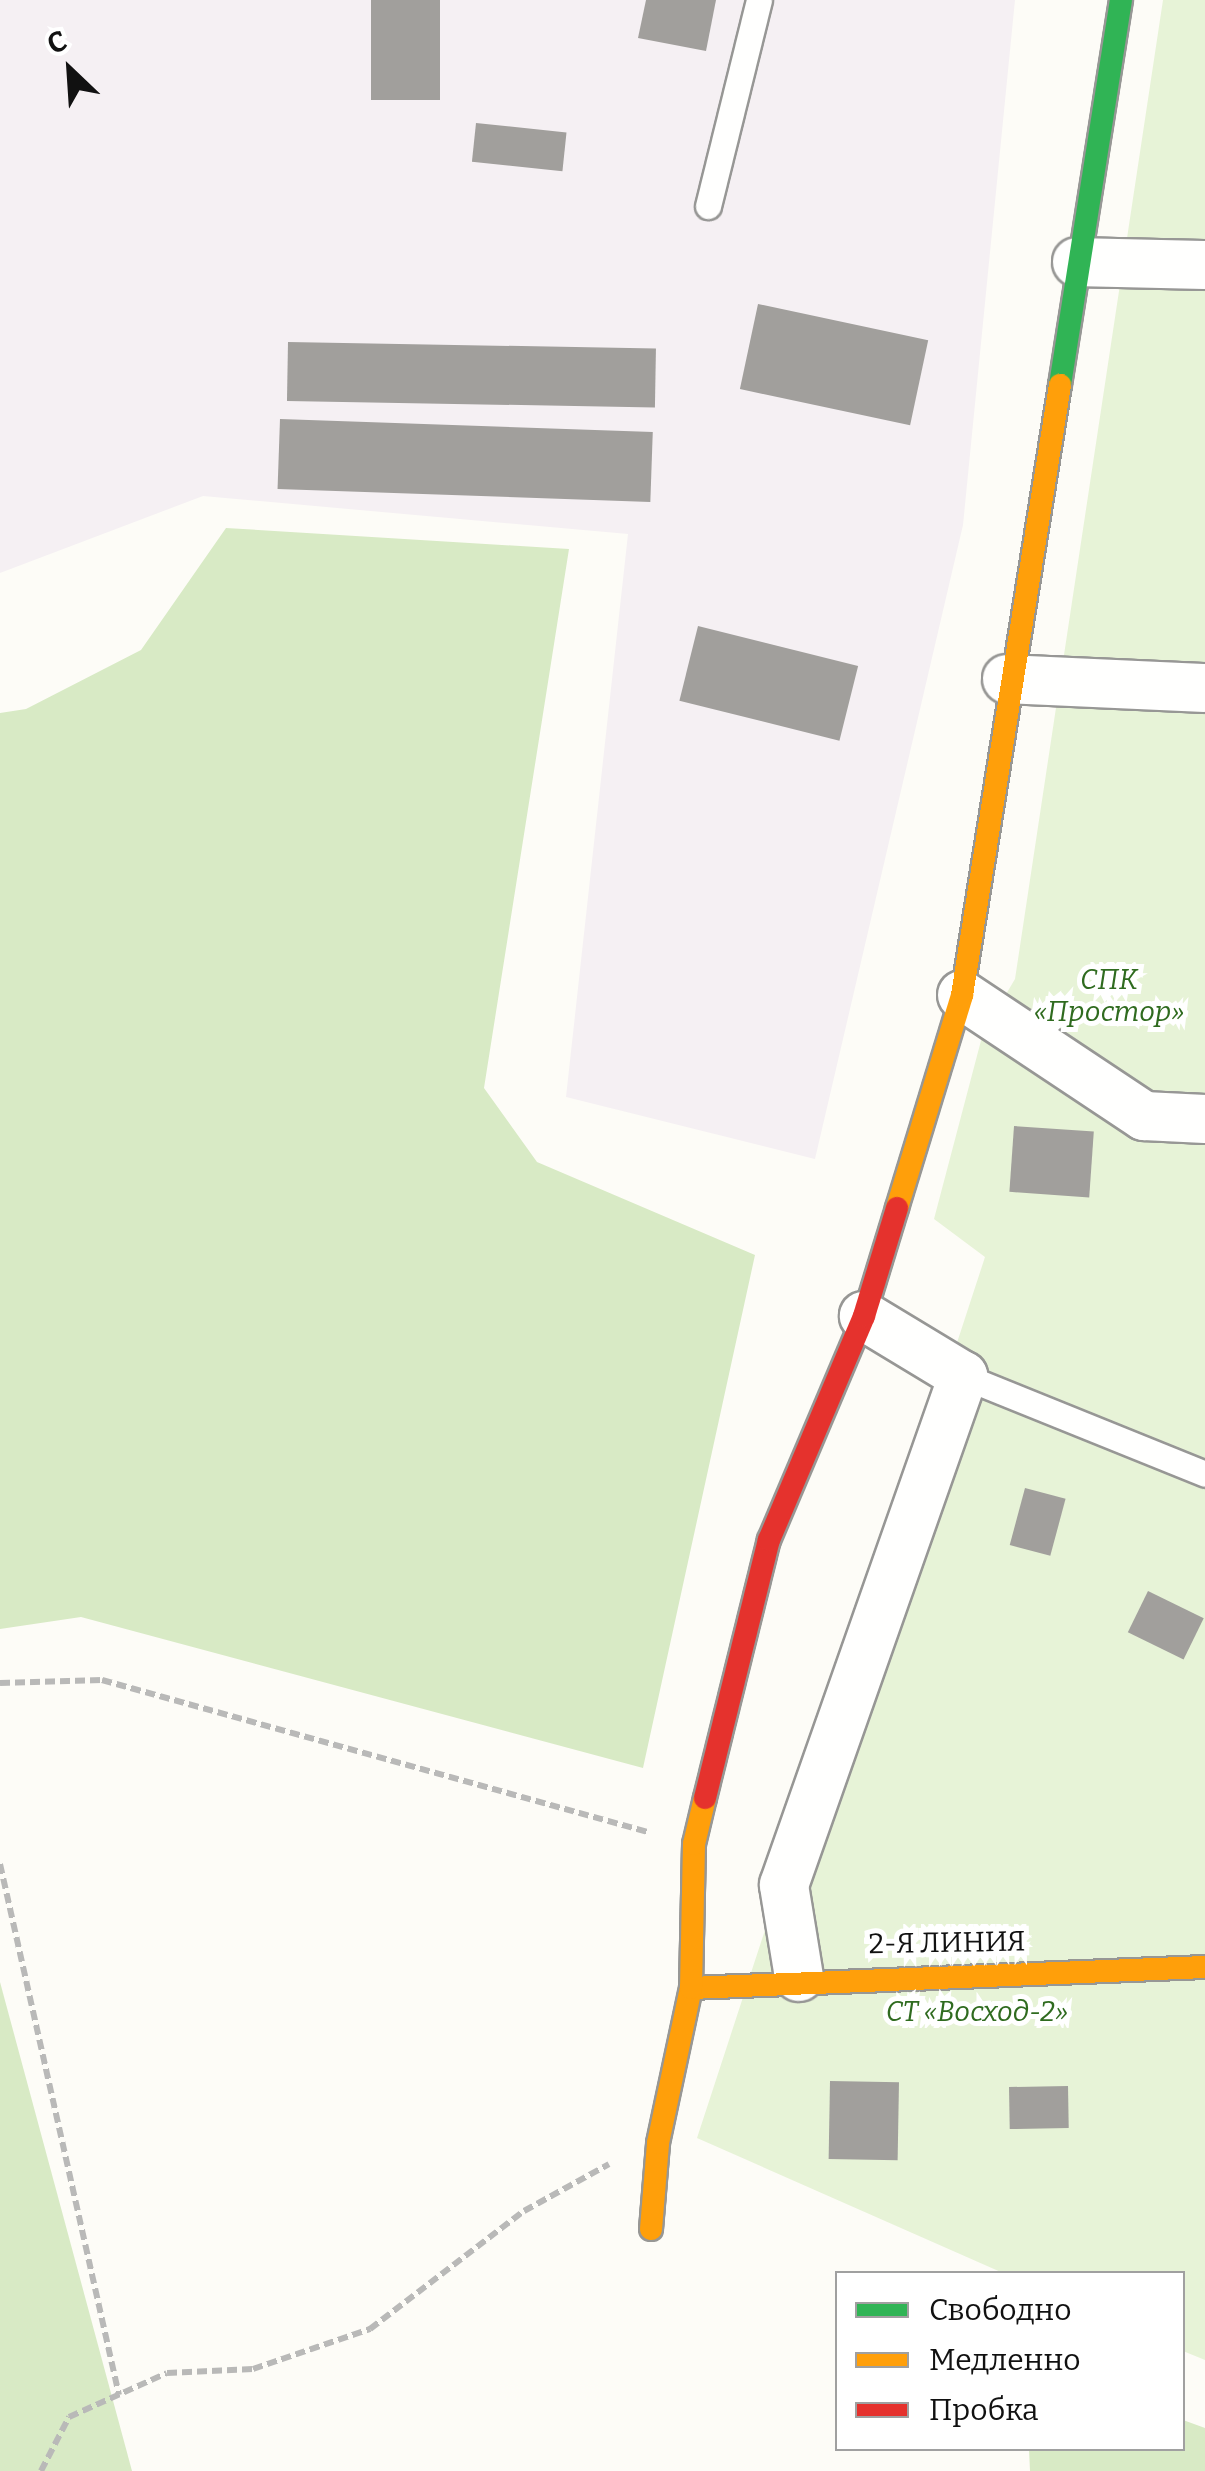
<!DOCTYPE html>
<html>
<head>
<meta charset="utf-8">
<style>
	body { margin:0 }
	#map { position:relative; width:1205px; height:2471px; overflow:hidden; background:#fdfcf7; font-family:Bitter,serif }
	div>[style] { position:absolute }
	.industrial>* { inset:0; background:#f5f0f3 }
	.green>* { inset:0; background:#e7f3d7 }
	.forest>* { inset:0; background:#d8eac5 }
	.building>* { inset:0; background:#a19f9c; transform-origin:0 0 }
	.path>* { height:6px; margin-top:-3px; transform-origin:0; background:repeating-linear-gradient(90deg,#b9b9b8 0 10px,transparent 0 15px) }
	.roads { filter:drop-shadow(2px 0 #979795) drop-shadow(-2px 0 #979795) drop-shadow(0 2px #979795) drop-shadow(0 -2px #979795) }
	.lane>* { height:25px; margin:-12.5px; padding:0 12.5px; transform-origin:12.5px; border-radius:12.5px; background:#fffffe }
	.street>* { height:48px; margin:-24px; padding:0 24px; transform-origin:24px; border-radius:24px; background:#fffffe }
	.fast>* { height:22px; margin:-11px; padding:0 11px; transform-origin:11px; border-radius:11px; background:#30b455 }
	.slow>* { height:22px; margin:-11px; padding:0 11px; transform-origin:11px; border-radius:11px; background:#ff9f0a }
	.jam>* { height:22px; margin:-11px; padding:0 11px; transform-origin:11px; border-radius:11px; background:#e5322d }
	span { translate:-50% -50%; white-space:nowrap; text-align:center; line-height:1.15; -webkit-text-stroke:10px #fff; paint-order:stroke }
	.park-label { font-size:28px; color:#2f6b1f; font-style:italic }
	.street-label { font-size:28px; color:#111 }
	.legend { position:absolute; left:835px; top:2271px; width:350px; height:180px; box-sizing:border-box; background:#fff; border:2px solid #a0a0a0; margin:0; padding:12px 18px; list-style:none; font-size:30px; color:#111 }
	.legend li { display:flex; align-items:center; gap:20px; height:50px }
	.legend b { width:50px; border:2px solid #a0a0a0 }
	.north { position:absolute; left:20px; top:20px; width:100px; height:100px; -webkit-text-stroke:8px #fff; paint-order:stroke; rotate:335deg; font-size:28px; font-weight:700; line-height:40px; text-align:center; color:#111 }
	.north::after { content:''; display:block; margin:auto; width:35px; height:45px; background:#111; clip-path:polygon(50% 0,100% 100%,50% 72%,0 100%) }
</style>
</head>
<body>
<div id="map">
	<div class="industrial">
		<i style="clip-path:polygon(0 0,1015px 0,963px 525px,815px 1159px,566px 1097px,628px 534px,203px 496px,0 573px)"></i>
	</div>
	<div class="green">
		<i style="clip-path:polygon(1163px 0,1205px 0,1205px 2360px,1183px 2351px,1182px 2274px,1003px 2273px,697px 2138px,985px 1257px,934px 1219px,983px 1033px,1015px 979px)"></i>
	</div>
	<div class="forest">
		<i style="clip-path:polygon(226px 528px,569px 549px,484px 1088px,537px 1162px,755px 1255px,643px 1768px,81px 1617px,0 1629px,0 713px,26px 709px,141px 650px)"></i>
		<i style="clip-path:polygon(0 1982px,132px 2471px,0 2471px)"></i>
		<i style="clip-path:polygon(1183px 2420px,1205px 2428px,1205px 2471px,1030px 2471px,1029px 2449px,1182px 2448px)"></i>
	</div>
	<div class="building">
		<i style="left:371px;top:0;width:69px;height:100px"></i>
		<i style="clip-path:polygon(646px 0,716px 0,706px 51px,638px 38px)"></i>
		<i style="left:476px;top:123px;width:91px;height:39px;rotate:6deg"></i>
		<i style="left:758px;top:304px;width:174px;height:87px;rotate:12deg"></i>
		<i style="left:288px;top:342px;width:368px;height:59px;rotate:1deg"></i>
		<i style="left:280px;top:419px;width:373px;height:70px;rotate:2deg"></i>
		<i style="left:698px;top:626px;width:165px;height:77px;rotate:14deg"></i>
		<i style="left:1014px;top:1126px;width:80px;height:66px;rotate:4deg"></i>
		<i style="left:1025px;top:1488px;width:42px;height:59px;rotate:15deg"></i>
		<i style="left:1148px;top:1591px;width:62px;height:46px;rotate:26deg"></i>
		<i style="left:830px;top:2081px;width:69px;height:78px;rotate:1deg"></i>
		<i style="left:1068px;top:2086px;width:42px;height:59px;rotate:89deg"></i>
	</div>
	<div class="path">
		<i style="left:0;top:1683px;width:102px;rotate:-1.7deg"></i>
		<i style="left:102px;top:1680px;width:567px;rotate:15.56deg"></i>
		<i style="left:0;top:1864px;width:544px;rotate:77.37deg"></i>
		<i style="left:41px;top:2471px;width:61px;rotate:-62.6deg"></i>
		<i style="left:69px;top:2417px;width:107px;rotate:-24.2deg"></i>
		<i style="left:167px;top:2373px;width:86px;rotate:-2.7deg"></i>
		<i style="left:253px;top:2369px;width:124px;rotate:-18.9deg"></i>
		<i style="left:370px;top:2329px;width:194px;rotate:-37.5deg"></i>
		<i style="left:524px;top:2211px;width:97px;rotate:-28.9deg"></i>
	</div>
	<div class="roads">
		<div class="lane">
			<i style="left:708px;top:206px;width:212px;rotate:-76.1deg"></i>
			<i style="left:963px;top:1376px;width:261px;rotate:22deg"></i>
		</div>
		<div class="street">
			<i style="left:1077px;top:262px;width:128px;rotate:1.3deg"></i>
			<i style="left:1007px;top:679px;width:198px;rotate:2.6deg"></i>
			<i style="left:962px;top:995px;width:219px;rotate:33.6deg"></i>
			<i style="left:1144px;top:1116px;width:61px;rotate:2.8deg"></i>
			<i style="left:799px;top:1977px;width:93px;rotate:-99.3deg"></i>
			<i style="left:784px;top:1885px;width:540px;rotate:-70.62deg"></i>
			<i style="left:963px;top:1376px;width:116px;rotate:-148.8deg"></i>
		</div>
		<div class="fast">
			<i style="left:1060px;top:385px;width:390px;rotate:-81deg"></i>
		</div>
		<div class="slow">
			<i style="left:897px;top:1208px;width:223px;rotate:-73deg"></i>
			<i style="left:962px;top:995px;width:618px;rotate:-80.87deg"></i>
			<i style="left:691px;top:1988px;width:514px;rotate:-2.34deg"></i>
			<i style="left:651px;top:2229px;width:86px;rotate:-85.3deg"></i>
			<i style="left:658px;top:2143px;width:158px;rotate:-78deg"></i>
			<i style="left:691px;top:1988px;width:144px;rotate:-88.8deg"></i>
			<i style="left:694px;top:1844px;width:47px;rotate:-76.6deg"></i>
		</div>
		<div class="jam">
			<i style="left:705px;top:1798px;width:266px;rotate:-76.1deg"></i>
			<i style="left:769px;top:1540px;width:243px;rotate:-67deg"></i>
			<i style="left:864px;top:1316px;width:113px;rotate:-73deg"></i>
		</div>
	</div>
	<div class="park-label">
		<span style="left:1109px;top:996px">СПК<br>«Простор»</span>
		<span style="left:977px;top:2012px">СТ «Восход-2»</span>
	</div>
	<div class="street-label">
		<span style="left:947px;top:1943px;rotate:-1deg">2-Я ЛИНИЯ</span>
	</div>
	<ul class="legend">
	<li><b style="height:12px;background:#30b455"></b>Свободно</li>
	<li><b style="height:12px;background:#ff9f0a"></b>Медленно</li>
	<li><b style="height:12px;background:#e5322d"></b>Пробка</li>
	</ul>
	<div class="north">С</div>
</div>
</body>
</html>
